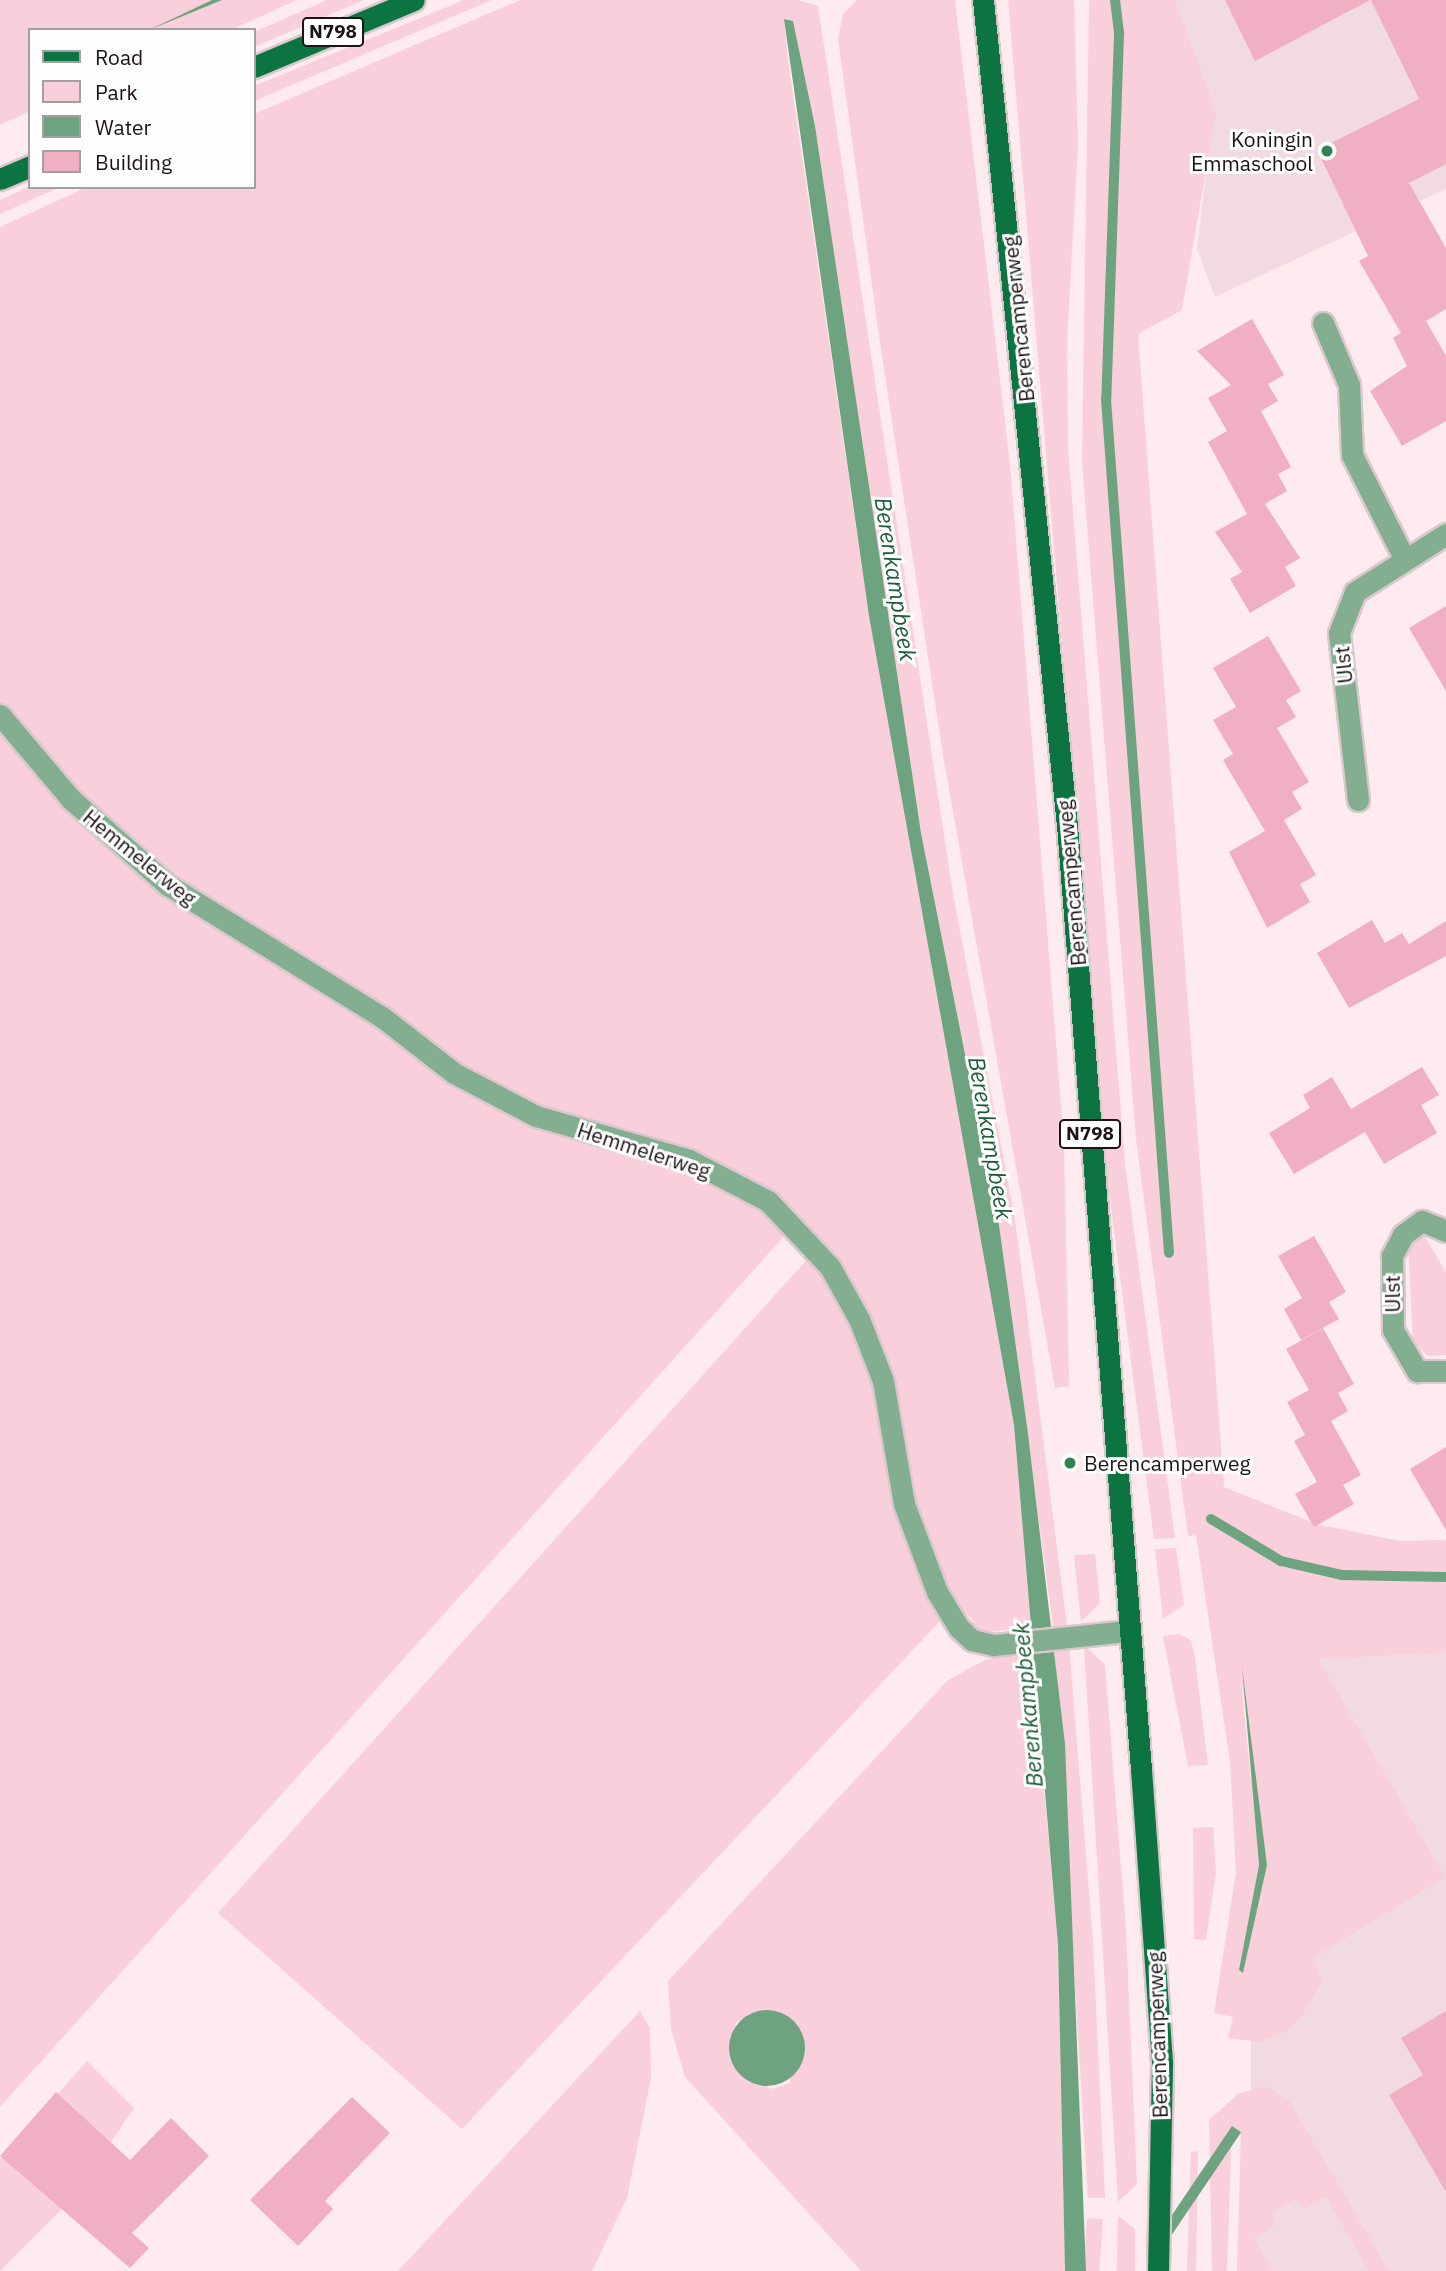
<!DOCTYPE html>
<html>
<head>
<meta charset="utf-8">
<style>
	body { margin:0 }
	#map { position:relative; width:1446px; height:2271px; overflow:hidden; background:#feebf0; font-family:"IBM Plex Sans",sans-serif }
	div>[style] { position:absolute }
	.built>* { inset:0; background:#f1dae1; transform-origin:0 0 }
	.green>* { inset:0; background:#f8cfda; transform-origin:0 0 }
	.water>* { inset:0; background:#6da47f; transform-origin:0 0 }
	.round { border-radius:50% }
	.stream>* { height:10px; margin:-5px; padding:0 5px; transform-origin:5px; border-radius:5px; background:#6da47f }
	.building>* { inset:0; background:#f1afc3 }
	.roads { filter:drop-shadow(2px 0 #dac8cd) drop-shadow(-2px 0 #dac8cd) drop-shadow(0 2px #dac8cd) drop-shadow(0 -2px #dac8cd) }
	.street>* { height:21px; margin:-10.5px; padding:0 10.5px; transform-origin:10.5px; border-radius:10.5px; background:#83ae90 }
	.primary>* { height:21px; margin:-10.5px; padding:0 10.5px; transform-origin:10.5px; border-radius:10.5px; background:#0b7440 }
	.dots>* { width:19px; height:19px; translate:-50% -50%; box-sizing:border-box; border:4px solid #fefefe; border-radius:50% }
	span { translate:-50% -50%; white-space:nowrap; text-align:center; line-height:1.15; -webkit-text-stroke:6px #fefefe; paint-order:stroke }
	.shield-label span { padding:2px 5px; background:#fefefe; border:2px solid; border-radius:5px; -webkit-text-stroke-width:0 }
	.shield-label { font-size:19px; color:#1d1316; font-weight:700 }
	.poi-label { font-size:21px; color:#1d1316 }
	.right { translate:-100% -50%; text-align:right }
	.left { translate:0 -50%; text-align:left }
	.street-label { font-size:21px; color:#1d1316 }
	.water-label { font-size:23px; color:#1c5c37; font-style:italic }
	.legend { position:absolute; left:28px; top:28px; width:228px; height:161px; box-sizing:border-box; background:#fefefe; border:2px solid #a4a0a1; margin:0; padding:9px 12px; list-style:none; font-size:21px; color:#1d1316 }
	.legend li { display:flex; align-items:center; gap:14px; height:35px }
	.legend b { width:35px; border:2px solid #a4a0a1 }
</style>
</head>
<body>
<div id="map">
	<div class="built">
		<i style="clip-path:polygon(1175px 0,1446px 0,1446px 189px,1215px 297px,1197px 249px,1213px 114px)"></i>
		<i style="left:1446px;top:1565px;width:706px;height:195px;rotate:90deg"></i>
	</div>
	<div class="green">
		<i style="clip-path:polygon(0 0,297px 0,231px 30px,30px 30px,30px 111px,0 125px)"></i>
		<i style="clip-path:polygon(327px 0,364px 0,254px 47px,254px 32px)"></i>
		<i style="clip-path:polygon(464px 0,492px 0,254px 101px,254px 86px)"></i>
		<i style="clip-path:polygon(520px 0,798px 0,818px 6px,953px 894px,1015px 1219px,1067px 1626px,1053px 1626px,999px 1225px,921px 833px,815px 126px,793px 21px,784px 19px,788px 60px,869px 616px,1014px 1425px,1031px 1628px,982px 1632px,947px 1591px,911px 1499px,877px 1335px,837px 1264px,775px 1197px,508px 1097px,171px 876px,83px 800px,0 703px,0 227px,87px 187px,254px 187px,254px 114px)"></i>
		<i style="clip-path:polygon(857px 0,955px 0,1010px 464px,1064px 1143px,1069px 1386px,1055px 1388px,943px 755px,880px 343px,838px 39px,843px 14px)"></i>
		<i style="clip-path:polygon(1008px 0,1074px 0,1078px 146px,1067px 340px,1068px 449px,1125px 1164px,1175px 1538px,1154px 1539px,1106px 1169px)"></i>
		<i style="clip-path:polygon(evenodd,1089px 0,1175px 0,1216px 112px,1182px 310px,1138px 334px,1224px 1487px,1316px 1524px,1400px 1541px,1446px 1540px,1446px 1652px,1318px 1659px,1445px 1877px,1313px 1958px,1322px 1982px,1303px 2014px,1285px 2032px,1259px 2042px,1228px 2038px,1233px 2017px,1214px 2013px,1236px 1872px,1230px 1762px,1196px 1535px,1188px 1536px,1136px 1139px,1082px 462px,1089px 0,1240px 1668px,1267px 1865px,1243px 1973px,1259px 1865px,1240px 1668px)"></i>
		<i style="clip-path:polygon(30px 186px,60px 187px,0 214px,0 200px)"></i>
		<i style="clip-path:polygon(0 729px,63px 800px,491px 1104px,677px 1164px,768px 1211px,788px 1232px,0 2107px)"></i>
		<i style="clip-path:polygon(1417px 1237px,1425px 1237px,1446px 1272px,1446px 1355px,1428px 1356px,1413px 1341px,1408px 1244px)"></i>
		<i style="clip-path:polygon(811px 1255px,869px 1358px,907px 1546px,941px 1620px,462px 2129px,218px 1913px)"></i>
		<i style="clip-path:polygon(1176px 1548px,1184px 1605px,1163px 1619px,1155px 1549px)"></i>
		<i style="clip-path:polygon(1095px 1554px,1100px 1603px,1081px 1622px,1074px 1555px)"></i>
		<i style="clip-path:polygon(1179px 1634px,1191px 1640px,1195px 1658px,1208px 1765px,1188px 1766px,1163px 1636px)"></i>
		<i style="clip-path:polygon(1069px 1644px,1093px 1942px,1105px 2198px,1088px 2198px,1054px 1646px)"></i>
		<i style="clip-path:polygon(1084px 1645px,1105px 1665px,1126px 1930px,1137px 2184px,1118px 2202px)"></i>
		<i style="clip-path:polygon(evenodd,1032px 1652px,1058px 1945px,1065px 2271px,861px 2271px,685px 2077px,671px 2029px,668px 1981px,948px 1680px,985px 1660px,1032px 1652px,765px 2009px,791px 2083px,771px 2089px,738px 2070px,731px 2046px,736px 2022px,765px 2009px)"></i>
		<i style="clip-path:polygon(1213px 1827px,1216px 1872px,1206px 1940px,1194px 1939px,1193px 1828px)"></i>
		<i style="clip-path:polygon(640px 2011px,650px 2028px,651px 2078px,627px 2198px,592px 2271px,398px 2271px)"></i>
		<i style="clip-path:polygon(87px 2061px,134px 2108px,74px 2197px,0 2271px,0 2159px)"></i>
		<i style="clip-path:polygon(1265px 2086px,1289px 2100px,1389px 2271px,1369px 2271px,1326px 2197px,1303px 2209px,1295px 2199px,1270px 2214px,1275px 2225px,1254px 2239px,1273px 2271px,1237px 2271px,1241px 2132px,1232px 2126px,1227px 2271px,1212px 2271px,1209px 2120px,1238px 2094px)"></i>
		<i style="clip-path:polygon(1198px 2151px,1196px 2271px,1187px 2271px,1191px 2152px)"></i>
		<i style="clip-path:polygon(1118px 2216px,1135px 2229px,1135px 2271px,1117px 2271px)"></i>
		<i style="left:1087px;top:2218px;width:16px;height:53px;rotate:4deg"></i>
	</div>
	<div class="water">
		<i style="clip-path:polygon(212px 0,222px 0,149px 30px)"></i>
		<i style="clip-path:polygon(784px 19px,793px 21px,815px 126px,921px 833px,999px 1225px,1028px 1434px,1065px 1744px,1086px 2271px,1065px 2271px,1058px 1945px,1014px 1425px,869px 616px)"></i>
		<i style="clip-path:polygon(1242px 1667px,1267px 1865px,1243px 1973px,1239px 1970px,1259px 1865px)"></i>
		<i class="round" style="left:729px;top:2010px;width:76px;height:76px"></i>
		<i style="left:1232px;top:2126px;width:11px;height:145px;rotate:34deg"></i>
	</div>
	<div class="stream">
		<i style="left:1115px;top:0;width:35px;rotate:83deg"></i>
		<i style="left:1119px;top:35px;width:364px;rotate:92deg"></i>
		<i style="left:1106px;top:399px;width:856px;rotate:85.78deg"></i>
		<i style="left:1211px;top:1519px;width:82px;rotate:31deg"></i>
		<i style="left:1281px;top:1561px;width:63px;rotate:12.9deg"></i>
		<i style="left:1342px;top:1575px;width:104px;rotate:1.1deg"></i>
	</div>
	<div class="building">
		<i style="clip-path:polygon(1225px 0,1370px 0,1255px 61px)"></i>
		<i style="clip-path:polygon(1371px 0,1446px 0,1446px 164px,1409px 183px,1446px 248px,1446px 309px,1426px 321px,1446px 356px,1446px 421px,1402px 446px,1370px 391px,1407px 366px,1393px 338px,1401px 333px,1359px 261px,1368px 256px,1317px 150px,1419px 99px)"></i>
		<i style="clip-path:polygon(1252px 319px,1284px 375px,1268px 384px,1278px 401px,1261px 411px,1291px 467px,1278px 474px,1287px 491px,1265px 504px,1300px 558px,1285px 567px,1296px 586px,1250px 613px,1230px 579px,1242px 572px,1215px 532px,1247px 514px,1208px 442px,1227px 431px,1208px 398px,1231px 385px,1197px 351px)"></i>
		<i style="clip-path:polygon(1446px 606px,1446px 691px,1409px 628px)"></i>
		<i style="clip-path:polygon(1268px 636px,1301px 691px,1286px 700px,1296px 717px,1277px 728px,1309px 782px,1292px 792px,1302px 809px,1284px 820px,1316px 875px,1300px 884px,1310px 902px,1267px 928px,1229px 852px,1265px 831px,1223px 760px,1233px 754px,1213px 720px,1236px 707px,1213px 668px)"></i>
		<i style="clip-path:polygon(1372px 920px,1385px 943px,1402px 933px,1409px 944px,1446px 921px,1446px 956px,1349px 1008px,1317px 953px)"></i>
		<i style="clip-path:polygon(1422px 1067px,1439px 1095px,1421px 1105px,1437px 1133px,1384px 1164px,1365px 1132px,1294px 1174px,1269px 1133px,1310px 1108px,1303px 1095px,1332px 1077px,1351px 1109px)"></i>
		<i style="clip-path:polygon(1314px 1236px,1346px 1292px,1329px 1302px,1339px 1319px,1301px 1340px,1284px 1309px,1302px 1298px,1278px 1256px)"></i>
		<i style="clip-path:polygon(1323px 1328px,1354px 1384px,1338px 1393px,1348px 1411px,1331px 1421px,1361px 1475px,1343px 1485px,1354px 1504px,1314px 1527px,1295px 1494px,1317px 1482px,1294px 1441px,1305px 1435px,1287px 1402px,1309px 1390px,1286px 1349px)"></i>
		<i style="clip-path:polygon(1446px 1447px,1446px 1530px,1410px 1469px)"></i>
		<i style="clip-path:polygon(1446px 2011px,1446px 2192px,1389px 2095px,1423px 2075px,1401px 2038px)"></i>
		<i style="clip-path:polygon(56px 2092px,130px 2160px,171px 2118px,209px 2156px,132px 2233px,149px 2248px,130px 2268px,0 2156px)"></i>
		<i style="clip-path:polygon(352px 2097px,390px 2133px,325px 2201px,333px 2209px,298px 2246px,250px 2200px)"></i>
	</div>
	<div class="roads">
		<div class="street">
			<i style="left:1323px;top:323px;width:67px;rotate:67.2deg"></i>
			<i style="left:1349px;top:385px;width:70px;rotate:87.5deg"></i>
			<i style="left:1352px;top:455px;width:113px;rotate:63.2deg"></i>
			<i style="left:0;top:715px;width:110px;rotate:49.8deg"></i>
			<i style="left:71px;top:799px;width:130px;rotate:41.6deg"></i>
			<i style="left:168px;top:885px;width:251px;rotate:31.7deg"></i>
			<i style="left:382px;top:1017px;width:91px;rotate:37.9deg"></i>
			<i style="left:454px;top:1073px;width:93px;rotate:27.7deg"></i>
			<i style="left:536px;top:1116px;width:159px;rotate:16deg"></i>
			<i style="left:689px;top:1160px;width:89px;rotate:27.4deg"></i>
			<i style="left:768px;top:1201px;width:91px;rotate:46.8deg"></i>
			<i style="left:830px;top:1267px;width:60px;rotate:60.9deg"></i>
			<i style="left:859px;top:1319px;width:66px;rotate:68.8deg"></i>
			<i style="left:883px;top:1381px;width:125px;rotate:80.3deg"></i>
			<i style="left:904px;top:1504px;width:94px;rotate:69.4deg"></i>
			<i style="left:937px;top:1592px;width:42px;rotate:58.6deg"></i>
			<i style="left:959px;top:1628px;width:18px;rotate:43deg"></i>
			<i style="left:972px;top:1640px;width:23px;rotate:13deg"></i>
			<i style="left:994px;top:1645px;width:135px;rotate:-6deg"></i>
			<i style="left:1358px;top:800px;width:168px;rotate:-96.5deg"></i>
			<i style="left:1339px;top:633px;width:44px;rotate:-68.7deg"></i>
			<i style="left:1355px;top:592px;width:108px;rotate:-32.5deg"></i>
			<i style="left:1446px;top:1231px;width:26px;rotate:-157deg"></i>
			<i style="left:1422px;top:1221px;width:24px;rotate:144deg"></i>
			<i style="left:1403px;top:1235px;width:24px;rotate:118deg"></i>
			<i style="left:1392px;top:1256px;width:74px;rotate:89.2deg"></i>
			<i style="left:1393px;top:1330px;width:48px;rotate:59.7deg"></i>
			<i style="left:1417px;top:1371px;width:29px"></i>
		</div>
		<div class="primary">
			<i style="left:983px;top:0;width:829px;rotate:84.19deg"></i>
			<i style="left:1067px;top:825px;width:947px;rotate:85.52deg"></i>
			<i style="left:1141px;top:1769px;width:296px;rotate:85.9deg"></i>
			<i style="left:1162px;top:2064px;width:207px;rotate:91.1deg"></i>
			<i style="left:254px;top:67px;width:173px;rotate:-22.7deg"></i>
			<i style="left:0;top:179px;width:33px;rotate:-23deg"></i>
		</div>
	</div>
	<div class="dots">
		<i style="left:1327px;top:151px;background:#338253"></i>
		<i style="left:1070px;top:1463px;background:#338253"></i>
	</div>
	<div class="shield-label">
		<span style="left:333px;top:32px">N798</span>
		<span style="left:1090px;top:1134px">N798</span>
	</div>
	<div class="poi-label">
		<span class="right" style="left:1313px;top:151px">Koningin<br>Emmaschool</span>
		<span class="left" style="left:1084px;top:1463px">Berencamperweg</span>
	</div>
	<div class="street-label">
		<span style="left:1018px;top:319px;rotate:-96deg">Berencamperweg</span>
		<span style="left:1343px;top:665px;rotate:-96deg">Ulst</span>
		<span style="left:140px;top:857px;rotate:39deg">Hemmelerweg</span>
		<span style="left:1071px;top:883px;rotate:-95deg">Berencamperweg</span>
		<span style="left:644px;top:1150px;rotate:18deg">Hemmelerweg</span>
		<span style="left:1392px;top:1294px;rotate:-91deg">Ulst</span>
		<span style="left:1157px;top:2035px;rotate:-92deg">Berencamperweg</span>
	</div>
	<div class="water-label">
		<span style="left:896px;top:579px;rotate:81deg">Berenkampbeek</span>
		<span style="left:991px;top:1138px;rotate:80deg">Berenkampbeek</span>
		<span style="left:1027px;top:1705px;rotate:-95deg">Berenkampbeek</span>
	</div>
	<ul class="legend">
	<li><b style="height:9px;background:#0b7440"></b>Road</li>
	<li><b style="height:19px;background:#f8cfda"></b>Park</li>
	<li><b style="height:19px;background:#6da47f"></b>Water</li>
	<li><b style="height:19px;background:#f1afc3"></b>Building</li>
	</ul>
</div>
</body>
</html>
